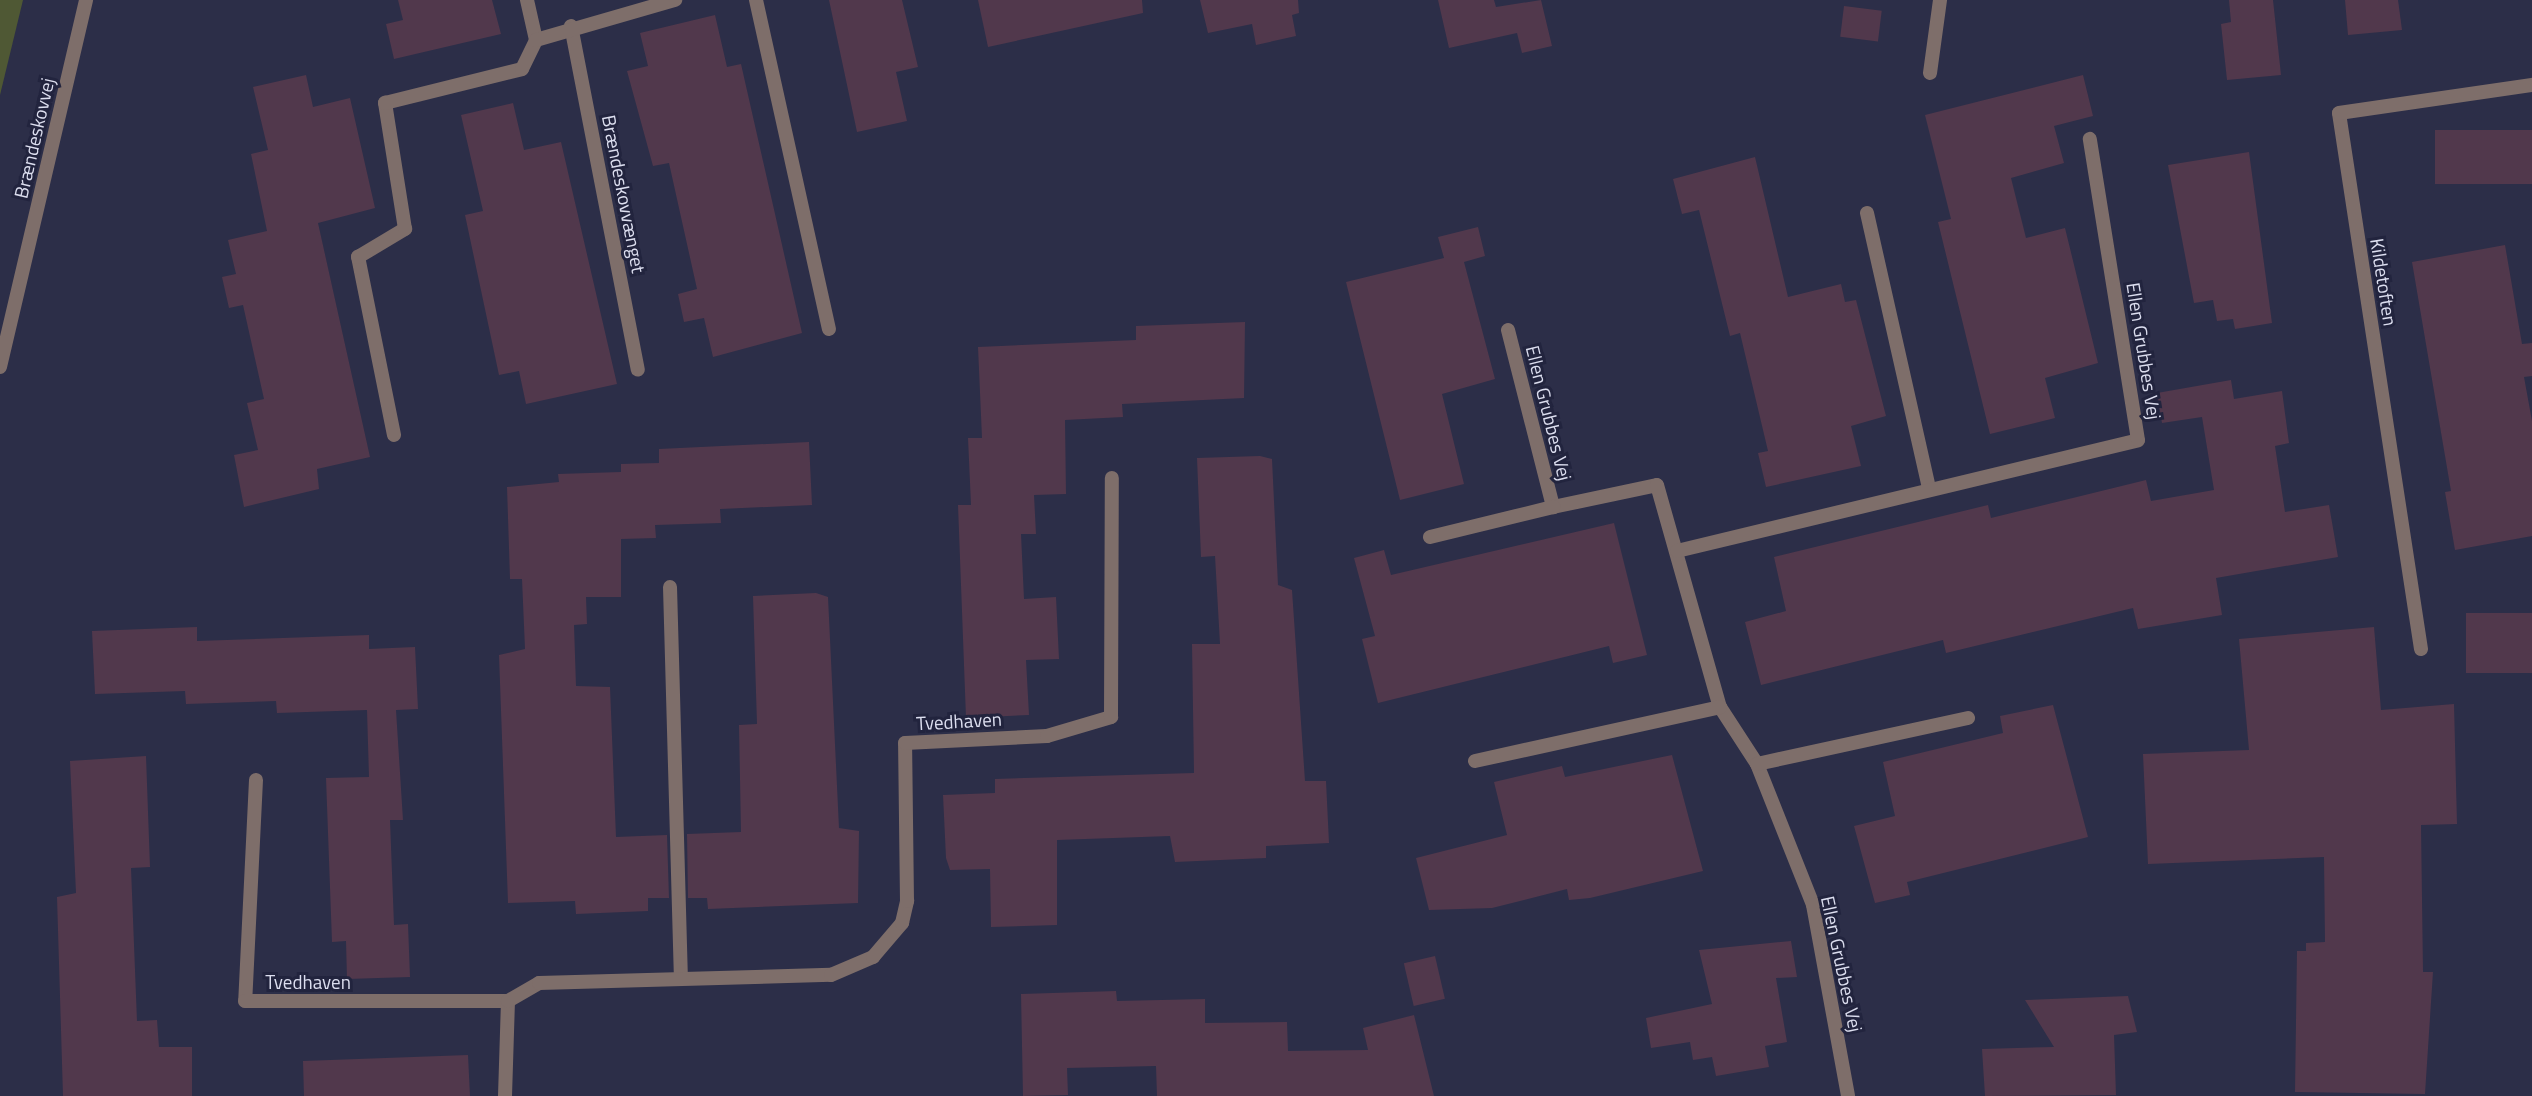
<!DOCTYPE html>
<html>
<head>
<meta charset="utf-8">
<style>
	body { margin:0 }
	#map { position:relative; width:2532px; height:1096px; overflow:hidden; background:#2c2e48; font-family:"Titillium Web",sans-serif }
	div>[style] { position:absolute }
	.green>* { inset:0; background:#4f5834 }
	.building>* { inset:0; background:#51384c; transform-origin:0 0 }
	.minor>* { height:14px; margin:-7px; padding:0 7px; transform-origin:7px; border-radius:7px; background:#7e6e6a }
	.tertiary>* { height:14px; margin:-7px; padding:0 7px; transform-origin:7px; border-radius:7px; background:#7e6e6a }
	span { translate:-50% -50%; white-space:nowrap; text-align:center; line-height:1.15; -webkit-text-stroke:6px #22243e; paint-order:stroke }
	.street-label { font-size:19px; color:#dcdeef }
</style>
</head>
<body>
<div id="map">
	<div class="green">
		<i style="clip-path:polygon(0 0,23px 0,0 95px)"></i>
	</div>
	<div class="building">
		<i style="clip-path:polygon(398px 0,492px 0,501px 34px,394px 59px,386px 24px,403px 20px)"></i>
		<i style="clip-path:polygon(829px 0,902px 0,918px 67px,896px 72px,907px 121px,857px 132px)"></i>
		<i style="clip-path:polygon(978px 0,1142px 0,1143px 13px,988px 47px)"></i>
		<i style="clip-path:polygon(1200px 0,1298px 0,1299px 13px,1292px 15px,1296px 36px,1256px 45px,1252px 24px,1208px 33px)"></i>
		<i style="clip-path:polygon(1438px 0,1494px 0,1496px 7px,1541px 0,1552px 46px,1522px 53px,1517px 33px,1449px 48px)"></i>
		<i style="clip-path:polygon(2229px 0,2273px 0,2281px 75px,2227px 80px,2221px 24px,2231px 22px)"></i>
		<i style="clip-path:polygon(2345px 0,2398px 0,2402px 30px,2348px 35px)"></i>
		<i style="left:1844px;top:6px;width:38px;height:31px;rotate:7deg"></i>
		<i style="clip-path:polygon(715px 15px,727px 67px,741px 64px,802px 333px,713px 357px,704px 318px,684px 322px,678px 294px,697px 289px,669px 163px,653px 166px,627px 71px,648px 66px,640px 33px)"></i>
		<i style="clip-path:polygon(306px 75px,313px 107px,350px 98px,375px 208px,318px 223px,370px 457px,317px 469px,319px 489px,244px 507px,234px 455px,258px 450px,247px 403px,264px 399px,243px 305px,229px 308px,222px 277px,236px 274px,228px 240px,267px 231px,251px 154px,268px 150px,253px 87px)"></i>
		<i style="clip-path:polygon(2083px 75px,2093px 116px,2054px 126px,2064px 163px,2011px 178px,2026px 238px,2065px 228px,2098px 363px,2045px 378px,2055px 418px,1990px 434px,1938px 222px,1951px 219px,1925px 115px)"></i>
		<i style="clip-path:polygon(513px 103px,524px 150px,561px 142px,617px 384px,526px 404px,519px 371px,499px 375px,465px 215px,483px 211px,461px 115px)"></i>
		<i style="left:2532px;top:130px;width:54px;height:97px;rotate:90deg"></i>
		<i style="clip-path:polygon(2249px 152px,2272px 323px,2235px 329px,2233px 319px,2217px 321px,2213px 300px,2194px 303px,2168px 165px)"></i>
		<i style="clip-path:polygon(1755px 157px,1788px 297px,1841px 284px,1845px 302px,1856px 300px,1886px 416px,1851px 426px,1861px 466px,1766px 487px,1758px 453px,1768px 451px,1740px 333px,1730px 336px,1699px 210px,1682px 214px,1673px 179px)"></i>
		<i style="clip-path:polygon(1478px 227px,1485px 256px,1464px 262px,1495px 379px,1442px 394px,1464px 484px,1400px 500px,1346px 282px,1444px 258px,1438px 237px)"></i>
		<i style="clip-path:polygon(2505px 245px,2522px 344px,2532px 343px,2532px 376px,2524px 377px,2532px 421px,2532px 536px,2455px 550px,2445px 492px,2451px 491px,2412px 262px)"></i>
		<i style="clip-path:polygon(1245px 322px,1244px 398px,1122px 404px,1123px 417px,1065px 420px,1066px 494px,1034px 495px,1036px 534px,1021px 534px,1024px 599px,1056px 597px,1059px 659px,1026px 660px,1029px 715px,966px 718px,958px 505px,971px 505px,968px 438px,982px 438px,978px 347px,1136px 340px,1136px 326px)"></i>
		<i style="clip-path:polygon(2231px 380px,2234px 399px,2282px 391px,2289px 443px,2275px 446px,2285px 512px,2329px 505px,2338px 557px,2216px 578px,2222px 615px,2138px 629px,2133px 608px,1946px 653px,1943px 640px,1761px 685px,1745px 622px,1786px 611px,1774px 557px,1988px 505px,1991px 518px,2146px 480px,2151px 501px,2214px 490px,2202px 417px,2162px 423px,2157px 393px)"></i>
		<i style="clip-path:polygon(809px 442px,812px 505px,720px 509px,721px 523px,655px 525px,656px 538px,621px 539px,621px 597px,586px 597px,587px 624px,574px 625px,576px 686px,610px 687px,616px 837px,667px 835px,669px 898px,648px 898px,648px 911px,576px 914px,575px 901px,508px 903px,499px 655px,525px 649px,522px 579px,510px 579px,507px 487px,559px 482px,558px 474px,621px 472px,621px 464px,659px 463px,659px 449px)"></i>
		<i style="clip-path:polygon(1260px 456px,1272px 459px,1278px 585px,1292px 590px,1305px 781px,1326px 781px,1329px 843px,1266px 846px,1266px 858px,1175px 862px,1170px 836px,1057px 840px,1057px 925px,991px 927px,990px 869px,950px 870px,946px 858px,943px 795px,995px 793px,995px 779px,1194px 773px,1192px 644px,1220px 644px,1215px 556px,1201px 557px,1197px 458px)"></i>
		<i style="clip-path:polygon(1614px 523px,1647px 655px,1613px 663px,1609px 646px,1378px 703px,1362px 639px,1375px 636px,1354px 558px,1384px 550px,1391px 575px)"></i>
		<i style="clip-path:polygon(816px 593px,828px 597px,839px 828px,859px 831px,858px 903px,708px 909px,707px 898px,688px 898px,687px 834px,741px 832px,739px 725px,757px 724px,753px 596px)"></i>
		<i style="left:2532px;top:613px;width:60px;height:66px;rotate:90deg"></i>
		<i style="clip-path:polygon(197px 627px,197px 641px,369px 635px,369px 649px,415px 647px,418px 709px,396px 710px,403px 820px,390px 820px,394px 925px,408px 924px,410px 977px,347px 979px,346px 941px,332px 942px,326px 778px,369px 777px,367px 710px,277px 713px,276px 701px,186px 704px,185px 691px,95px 694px,92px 631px)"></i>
		<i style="clip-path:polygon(2374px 627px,2381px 710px,2454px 704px,2457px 824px,2421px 825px,2423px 972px,2433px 972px,2425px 1094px,2295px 1092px,2297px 951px,2306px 951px,2306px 943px,2325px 942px,2324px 857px,2148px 864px,2143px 754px,2249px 750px,2239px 639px)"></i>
		<i style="clip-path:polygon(2053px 705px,2088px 837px,1907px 882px,1910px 895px,1875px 903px,1854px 826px,1895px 816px,1883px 762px,2003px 733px,2000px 716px)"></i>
		<i style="clip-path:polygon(1672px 755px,1703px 871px,1590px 898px,1569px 900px,1567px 889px,1492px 908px,1429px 910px,1416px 858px,1507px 835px,1494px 782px,1562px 766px,1565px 777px)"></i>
		<i style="clip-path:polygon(146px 756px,150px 867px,131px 868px,137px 1021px,157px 1020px,159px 1047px,192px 1047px,192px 1096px,63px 1096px,57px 897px,76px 893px,70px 761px)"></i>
		<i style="clip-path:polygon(1791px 941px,1797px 977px,1776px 978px,1787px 1042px,1765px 1046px,1769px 1067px,1716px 1076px,1712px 1057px,1693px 1060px,1690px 1042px,1651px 1048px,1646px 1018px,1712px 1004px,1699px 950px)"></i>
		<i style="left:1435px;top:956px;width:44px;height:32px;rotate:77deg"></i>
		<i style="clip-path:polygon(1116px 991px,1117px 1001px,1205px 999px,1205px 1023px,1287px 1022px,1288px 1051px,1368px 1050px,1363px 1028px,1414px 1015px,1434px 1096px,1157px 1096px,1156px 1066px,1067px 1068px,1068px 1095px,1023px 1096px,1021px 994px)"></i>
		<i style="clip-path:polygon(2128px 996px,2137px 1032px,2114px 1035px,2116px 1095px,1985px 1096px,1982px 1049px,2054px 1047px,2025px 1000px)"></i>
		<i style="clip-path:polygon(468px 1055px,470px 1096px,304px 1096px,303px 1061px)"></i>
	</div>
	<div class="minor">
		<i style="left:527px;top:0;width:41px;rotate:77.3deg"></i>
		<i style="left:756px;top:0;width:337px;rotate:77.5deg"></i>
		<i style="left:571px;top:26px;width:350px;rotate:79deg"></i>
		<i style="left:1930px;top:73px;width:74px;rotate:-82.2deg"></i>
		<i style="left:1867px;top:213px;width:283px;rotate:77.3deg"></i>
		<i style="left:1508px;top:330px;width:183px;rotate:75.7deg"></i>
		<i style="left:1553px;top:507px;width:106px;rotate:-11.9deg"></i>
		<i style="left:1657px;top:485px;width:231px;rotate:74.2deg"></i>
		<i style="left:1720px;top:707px;width:68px;rotate:57deg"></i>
		<i style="left:1757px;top:764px;width:152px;rotate:68.3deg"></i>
		<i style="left:1813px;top:905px;width:194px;rotate:79.6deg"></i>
		<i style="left:394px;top:435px;width:182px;rotate:-101.4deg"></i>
		<i style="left:358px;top:257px;width:55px;rotate:-30.8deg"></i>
		<i style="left:405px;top:229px;width:128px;rotate:-99deg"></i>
		<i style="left:385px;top:103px;width:141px;rotate:-13.9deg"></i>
		<i style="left:522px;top:69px;width:32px;rotate:-64deg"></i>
		<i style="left:536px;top:40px;width:145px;rotate:-16.1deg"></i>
		<i style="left:1430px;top:537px;width:127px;rotate:-13.7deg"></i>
		<i style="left:1677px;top:551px;width:474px;rotate:-13.5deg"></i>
		<i style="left:2138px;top:440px;width:305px;rotate:-99.1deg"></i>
		<i style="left:670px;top:587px;width:389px;rotate:88.4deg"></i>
		<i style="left:2421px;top:649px;width:542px;rotate:-98.7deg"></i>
		<i style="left:2339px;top:113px;width:195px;rotate:-8.3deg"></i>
		<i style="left:1475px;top:761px;width:251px;rotate:-12.4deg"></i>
		<i style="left:1757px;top:764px;width:216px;rotate:-12.3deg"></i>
		<i style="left:256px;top:780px;width:221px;rotate:92.8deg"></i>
		<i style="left:245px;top:1001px;width:263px"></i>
		<i style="left:505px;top:1096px;width:95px;rotate:-88.2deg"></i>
		<i style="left:508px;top:1001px;width:36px;rotate:-30deg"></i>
		<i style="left:539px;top:983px;width:292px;rotate:-1.6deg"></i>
		<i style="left:831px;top:975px;width:46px;rotate:-23.2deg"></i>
		<i style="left:873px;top:957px;width:45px;rotate:-49.5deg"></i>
		<i style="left:902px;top:923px;width:23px;rotate:-77deg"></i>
		<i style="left:907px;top:901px;width:158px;rotate:-90.7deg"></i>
		<i style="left:905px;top:743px;width:142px;rotate:-2.8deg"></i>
		<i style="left:1047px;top:736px;width:67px;rotate:-16.5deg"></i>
		<i style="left:1111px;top:717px;width:239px;rotate:-89.8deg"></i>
	</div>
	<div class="tertiary">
		<i style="left:0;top:367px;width:377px;rotate:-76.8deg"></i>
	</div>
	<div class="street-label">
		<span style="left:34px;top:138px;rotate:-77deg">Brændeskovvej</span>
		<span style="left:624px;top:194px;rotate:79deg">Brændeskovvænget</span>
		<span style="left:2384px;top:282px;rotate:81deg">Kildetoften</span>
		<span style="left:2144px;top:351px;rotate:81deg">Ellen Grubbes Vej</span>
		<span style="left:1549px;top:413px;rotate:76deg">Ellen Grubbes Vej</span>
		<span style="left:959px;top:721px;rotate:-3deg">Tvedhaven</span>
		<span style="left:1842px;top:964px;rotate:78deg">Ellen Grubbes Vej</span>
		<span style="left:308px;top:982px">Tvedhaven</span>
	</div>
</div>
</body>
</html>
